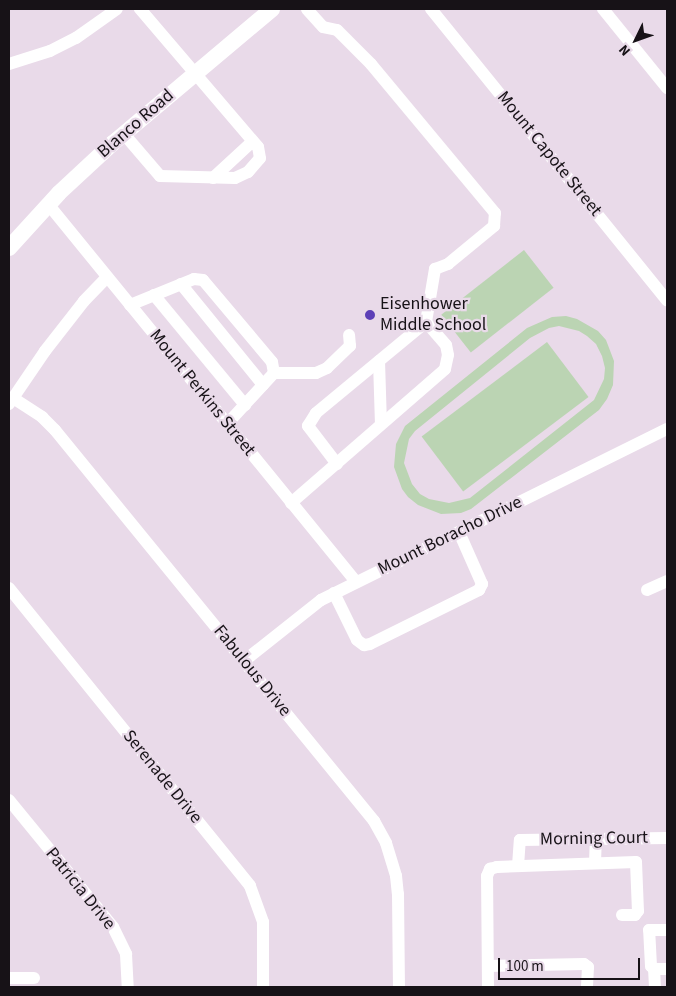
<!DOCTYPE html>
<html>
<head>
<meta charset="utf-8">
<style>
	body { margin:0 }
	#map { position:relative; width:676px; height:996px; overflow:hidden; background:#e9dae9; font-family:"Source Sans 3",sans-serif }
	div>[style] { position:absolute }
	.green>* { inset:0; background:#bbd4b3; transform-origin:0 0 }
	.minor>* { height:12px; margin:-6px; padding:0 6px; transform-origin:6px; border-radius:6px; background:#fff }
	.major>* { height:16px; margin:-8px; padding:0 8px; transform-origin:8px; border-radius:8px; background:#fff }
	.dots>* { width:14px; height:14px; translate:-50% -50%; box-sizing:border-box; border:2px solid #e9dae9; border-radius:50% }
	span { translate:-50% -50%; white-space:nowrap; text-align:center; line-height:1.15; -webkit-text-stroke:4.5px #e9dae9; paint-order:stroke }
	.street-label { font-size:18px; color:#171217 }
	.poi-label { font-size:18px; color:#171217 }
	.left { translate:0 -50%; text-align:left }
	.frame { position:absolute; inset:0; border:10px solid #171217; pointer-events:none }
	.north { position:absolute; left:611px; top:15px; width:50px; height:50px; -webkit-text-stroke:4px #e9dae9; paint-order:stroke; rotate:228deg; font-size:14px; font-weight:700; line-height:20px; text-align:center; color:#171217 }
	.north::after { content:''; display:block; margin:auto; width:18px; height:22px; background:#171217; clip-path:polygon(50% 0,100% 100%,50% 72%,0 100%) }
	.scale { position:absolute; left:498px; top:958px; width:142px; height:22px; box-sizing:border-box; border:2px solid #171217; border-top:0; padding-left:6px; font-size:15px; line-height:18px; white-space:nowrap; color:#171217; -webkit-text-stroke:4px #e9dae9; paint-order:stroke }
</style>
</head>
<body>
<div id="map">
	<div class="green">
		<i style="left:524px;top:250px;width:48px;height:105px;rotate:52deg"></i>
		<i style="clip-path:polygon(evenodd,566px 316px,577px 319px,598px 331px,606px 340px,614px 361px,613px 385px,607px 399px,599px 410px,471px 509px,461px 513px,441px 514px,418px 505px,408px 497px,402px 489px,394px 467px,396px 444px,405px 426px,527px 328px,552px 317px,566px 316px,559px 326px,579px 331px,587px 336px,596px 344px,602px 356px,605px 368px,604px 379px,594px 400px,470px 498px,449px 503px,429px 499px,420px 494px,412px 484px,404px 463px,409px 439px,415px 431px,530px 338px,549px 328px,559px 326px)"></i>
		<i style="left:547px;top:342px;width:69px;height:157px;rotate:53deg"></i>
	</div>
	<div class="minor">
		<i style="left:431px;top:9px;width:375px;rotate:51deg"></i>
		<i style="left:603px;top:9px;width:102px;rotate:51deg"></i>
		<i style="left:9px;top:64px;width:43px;rotate:-17.6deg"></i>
		<i style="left:50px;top:51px;width:29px;rotate:-27deg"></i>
		<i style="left:76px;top:38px;width:50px;rotate:-35.3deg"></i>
		<i style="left:124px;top:134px;width:55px;rotate:49.4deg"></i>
		<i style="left:160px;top:176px;width:75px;rotate:1.5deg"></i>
		<i style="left:235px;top:178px;width:14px;rotate:-25deg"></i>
		<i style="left:248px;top:172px;width:18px;rotate:-49deg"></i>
		<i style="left:260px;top:158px;width:11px;rotate:-100deg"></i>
		<i style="left:258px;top:147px;width:182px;rotate:-130.5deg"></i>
		<i style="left:213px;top:178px;width:54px;rotate:-42.8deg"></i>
		<i style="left:48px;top:204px;width:488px;rotate:50.8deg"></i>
		<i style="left:181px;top:284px;width:130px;rotate:50.9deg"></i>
		<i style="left:154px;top:295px;width:143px;rotate:50.4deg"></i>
		<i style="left:130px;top:305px;width:69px;rotate:-22.1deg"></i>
		<i style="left:194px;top:279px;width:9px;rotate:6deg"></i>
		<i style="left:203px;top:280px;width:107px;rotate:49.9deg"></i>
		<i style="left:272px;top:362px;width:11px;rotate:80deg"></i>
		<i style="left:274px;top:373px;width:69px;rotate:132.7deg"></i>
		<i style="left:379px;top:361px;width:63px;rotate:88.2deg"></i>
		<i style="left:274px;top:373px;width:42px"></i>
		<i style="left:316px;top:373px;width:12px;rotate:-24deg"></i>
		<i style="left:327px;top:368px;width:32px;rotate:-44deg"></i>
		<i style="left:350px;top:346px;width:11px;rotate:-95deg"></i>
		<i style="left:13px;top:398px;width:35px;rotate:33deg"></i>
		<i style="left:42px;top:417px;width:18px;rotate:45deg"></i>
		<i style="left:55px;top:430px;width:505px;rotate:50.79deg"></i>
		<i style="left:374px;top:821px;width:25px;rotate:61deg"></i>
		<i style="left:386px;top:843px;width:34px;rotate:73deg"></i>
		<i style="left:396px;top:876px;width:18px;rotate:84deg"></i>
		<i style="left:398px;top:894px;width:93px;rotate:89.4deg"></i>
		<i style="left:9px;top:404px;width:64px;rotate:-55.8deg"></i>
		<i style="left:45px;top:351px;width:63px;rotate:-52deg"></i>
		<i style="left:84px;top:301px;width:33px;rotate:-46deg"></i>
		<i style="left:337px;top:464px;width:48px;rotate:-127.3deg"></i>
		<i style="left:308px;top:426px;width:15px;rotate:-58deg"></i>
		<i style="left:316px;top:413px;width:143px;rotate:-39.6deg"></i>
		<i style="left:291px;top:503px;width:204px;rotate:-41deg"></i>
		<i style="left:445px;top:369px;width:14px;rotate:-78deg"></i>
		<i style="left:448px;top:355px;width:10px;rotate:-101deg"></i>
		<i style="left:446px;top:345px;width:30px;rotate:-131deg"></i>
		<i style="left:426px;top:322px;width:54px;rotate:-80.4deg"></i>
		<i style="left:435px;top:269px;width:14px;rotate:-21deg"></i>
		<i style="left:448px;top:264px;width:60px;rotate:-39.6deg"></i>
		<i style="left:494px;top:226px;width:13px;rotate:-86deg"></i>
		<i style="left:495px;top:213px;width:194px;rotate:-129.8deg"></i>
		<i style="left:371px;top:64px;width:48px;rotate:-135deg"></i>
		<i style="left:337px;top:30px;width:14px;rotate:-168deg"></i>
		<i style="left:323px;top:27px;width:24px;rotate:-132deg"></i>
		<i style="left:9px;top:588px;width:383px;rotate:51deg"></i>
		<i style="left:250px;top:886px;width:38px;rotate:70deg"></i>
		<i style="left:263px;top:922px;width:65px;rotate:90deg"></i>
		<i style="left:647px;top:590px;width:22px;rotate:-24deg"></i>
		<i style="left:334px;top:593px;width:52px;rotate:63.9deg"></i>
		<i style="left:357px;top:640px;width:9px;rotate:36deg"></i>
		<i style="left:364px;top:645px;width:6px;rotate:-9deg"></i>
		<i style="left:370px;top:644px;width:122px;rotate:-26.4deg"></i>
		<i style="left:479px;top:590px;width:7px;rotate:-63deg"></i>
		<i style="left:482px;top:584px;width:57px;rotate:-113.9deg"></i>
		<i style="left:244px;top:661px;width:98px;rotate:-38.4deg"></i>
		<i style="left:321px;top:600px;width:386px;rotate:-26.3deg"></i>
		<i style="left:9px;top:800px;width:164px;rotate:50.7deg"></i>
		<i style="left:113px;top:927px;width:30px;rotate:64deg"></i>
		<i style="left:126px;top:954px;width:33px;rotate:87deg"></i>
		<i style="left:595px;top:863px;width:24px;rotate:-88deg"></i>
		<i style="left:518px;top:866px;width:26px;rotate:-86deg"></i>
		<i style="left:520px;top:840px;width:147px;rotate:-0.8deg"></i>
		<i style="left:488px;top:966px;width:96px;rotate:-1.2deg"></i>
		<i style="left:584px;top:964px;width:5px;rotate:37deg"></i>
		<i style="left:588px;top:967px;width:20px;rotate:93deg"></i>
		<i style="left:654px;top:969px;width:4px;rotate:-135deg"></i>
		<i style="left:651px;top:966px;width:36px;rotate:-93deg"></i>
		<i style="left:649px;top:930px;width:18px"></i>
		<i style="left:9px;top:978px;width:25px"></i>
		<i style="left:488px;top:987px;width:111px;rotate:-90.5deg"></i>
		<i style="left:487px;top:876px;width:8px;rotate:-67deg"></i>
		<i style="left:490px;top:869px;width:7px;rotate:-16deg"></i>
		<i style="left:497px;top:867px;width:139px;rotate:-2.1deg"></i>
		<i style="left:636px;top:862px;width:49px;rotate:87.7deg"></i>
		<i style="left:638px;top:911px;width:5px;rotate:127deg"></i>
		<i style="left:635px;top:915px;width:13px;rotate:180deg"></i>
		<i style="left:655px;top:987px;width:18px;rotate:-93deg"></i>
		<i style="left:654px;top:969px;width:13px"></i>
	</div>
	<div class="major">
		<i style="left:9px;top:248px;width:74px;rotate:-47.7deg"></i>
		<i style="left:59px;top:193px;width:74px;rotate:-42.8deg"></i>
		<i style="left:113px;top:143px;width:208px;rotate:-40.1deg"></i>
	</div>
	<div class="dots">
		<i style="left:370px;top:315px;background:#5d3fb7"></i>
	</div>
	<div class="street-label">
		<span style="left:136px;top:124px;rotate:-41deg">Blanco Road</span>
		<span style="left:549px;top:154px;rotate:51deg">Mount Capote Street</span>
		<span style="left:202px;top:393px;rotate:51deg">Mount Perkins Street</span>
		<span style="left:450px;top:536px;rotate:-26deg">Mount Boracho Drive</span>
		<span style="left:252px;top:671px;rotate:51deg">Fabulous Drive</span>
		<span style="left:162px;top:777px;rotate:51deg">Serenade Drive</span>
		<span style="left:594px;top:839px;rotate:-1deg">Morning Court</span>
		<span style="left:80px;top:889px;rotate:51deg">Patricia Drive</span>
	</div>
	<div class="poi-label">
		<span class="left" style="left:380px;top:315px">Eisenhower<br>Middle School</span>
	</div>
	<div class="frame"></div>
	<div class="north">N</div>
	<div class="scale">100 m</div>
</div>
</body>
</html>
